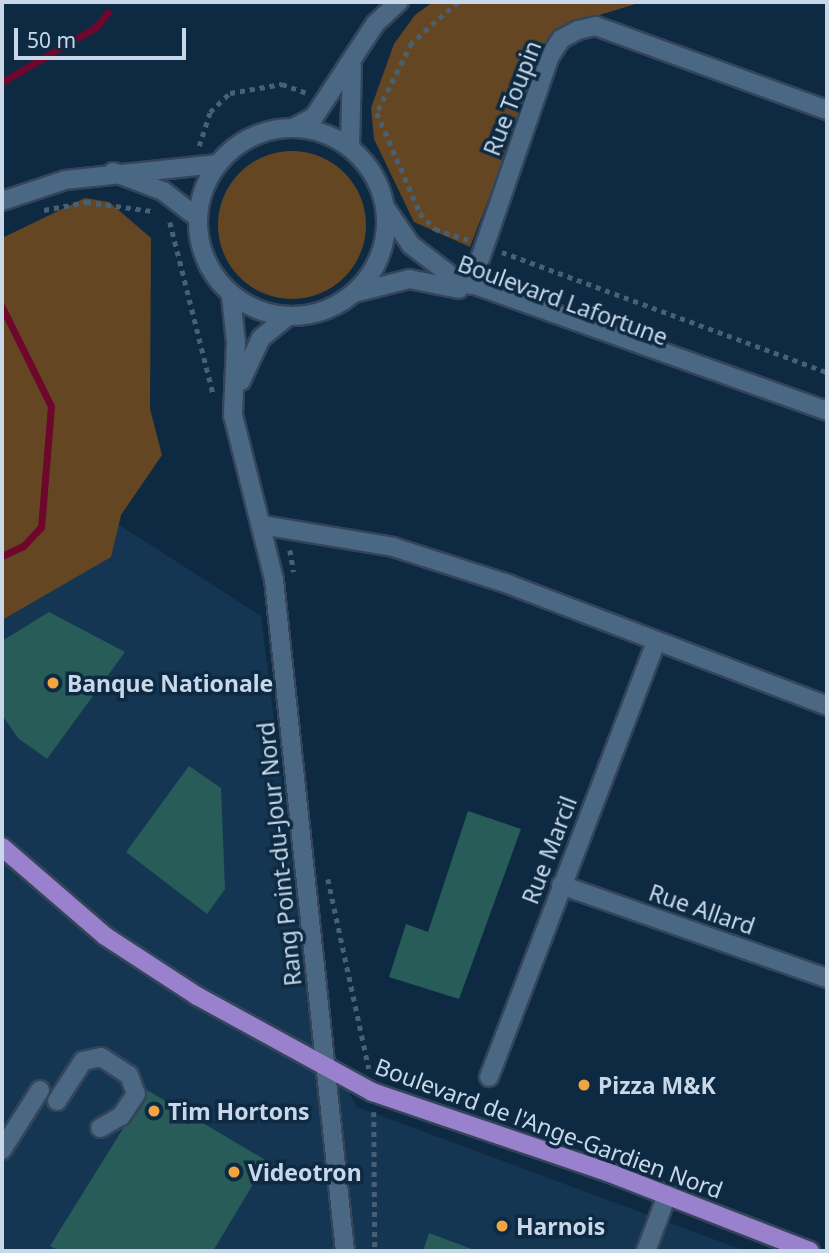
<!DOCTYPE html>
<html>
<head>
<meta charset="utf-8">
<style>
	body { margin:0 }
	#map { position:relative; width:829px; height:1253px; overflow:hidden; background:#0e2a43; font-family:"Noto Sans",sans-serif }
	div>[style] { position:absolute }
	.built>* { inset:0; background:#143653 }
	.green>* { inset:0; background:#654622 }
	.round { border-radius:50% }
	.stream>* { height:7px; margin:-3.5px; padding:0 3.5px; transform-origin:3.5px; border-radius:3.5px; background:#6e072c }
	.building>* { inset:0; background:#275c58 }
	.path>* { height:4.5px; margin-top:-2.25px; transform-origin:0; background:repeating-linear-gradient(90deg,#476076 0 5px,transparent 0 10px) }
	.roads { filter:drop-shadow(2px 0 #34455a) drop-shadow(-2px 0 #34455a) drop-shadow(0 2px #34455a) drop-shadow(0 -2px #34455a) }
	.minor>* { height:18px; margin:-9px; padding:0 9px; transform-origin:9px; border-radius:9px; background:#4a6783 }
	.minor>.ring { margin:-9px; padding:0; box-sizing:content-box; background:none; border:18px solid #4a6783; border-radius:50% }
	.major>* { height:18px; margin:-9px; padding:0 9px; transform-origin:9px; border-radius:9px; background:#9981cd }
	.dots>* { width:19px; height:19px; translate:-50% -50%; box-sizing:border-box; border:4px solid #0e2a43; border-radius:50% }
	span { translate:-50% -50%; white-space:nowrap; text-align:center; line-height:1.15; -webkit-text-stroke:7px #0e2a43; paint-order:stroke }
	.street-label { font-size:23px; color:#c8d8e8 }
	.poi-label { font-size:23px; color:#c8d8e8; font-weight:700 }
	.left { translate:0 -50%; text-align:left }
	.frame { position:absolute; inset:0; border:4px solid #c8d8e8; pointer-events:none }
	.scale { position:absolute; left:14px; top:28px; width:172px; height:32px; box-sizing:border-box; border:4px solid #c8d8e8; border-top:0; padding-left:9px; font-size:21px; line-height:24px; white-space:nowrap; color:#c8d8e8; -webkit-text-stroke:5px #0e2a43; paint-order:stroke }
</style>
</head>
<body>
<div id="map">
	<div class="built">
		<i style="clip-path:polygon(104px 515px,261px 616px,313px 1030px,357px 1107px,745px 1251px,2px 1251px,2px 593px)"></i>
	</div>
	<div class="green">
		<i style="clip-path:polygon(433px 2px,642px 2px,573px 23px,548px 44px,470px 247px,414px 222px,374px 139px,371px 108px,394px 44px,415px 15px)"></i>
		<i class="round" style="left:218px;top:151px;width:148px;height:148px"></i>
		<i style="clip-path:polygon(85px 198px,109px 202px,151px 238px,150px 409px,162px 455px,121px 515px,111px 557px,2px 620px,2px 238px)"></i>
	</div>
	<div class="stream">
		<i style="left:2px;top:82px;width:109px;rotate:-30.3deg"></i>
		<i style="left:96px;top:27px;width:19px;rotate:-51deg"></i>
		<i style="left:2px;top:307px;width:110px;rotate:63.7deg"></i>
		<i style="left:51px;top:406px;width:121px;rotate:94.7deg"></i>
		<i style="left:41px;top:527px;width:26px;rotate:133deg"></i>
		<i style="left:23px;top:546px;width:23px;rotate:155deg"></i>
	</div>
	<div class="building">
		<i style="clip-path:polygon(49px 612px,125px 652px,47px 759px,18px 738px,2px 715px,2px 641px)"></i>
		<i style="clip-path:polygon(189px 766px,221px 788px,225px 889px,207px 914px,126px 852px)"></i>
		<i style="clip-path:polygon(468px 811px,521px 829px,459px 999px,389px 977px,406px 924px,428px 932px)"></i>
		<i style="clip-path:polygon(147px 1090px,267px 1161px,213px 1251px,60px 1251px,50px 1246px)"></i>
		<i style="clip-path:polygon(429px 1233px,477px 1251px,423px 1251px)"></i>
	</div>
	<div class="path">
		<i style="left:458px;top:2px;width:62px;rotate:138.3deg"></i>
		<i style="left:412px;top:43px;width:78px;rotate:116.6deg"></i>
		<i style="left:377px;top:113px;width:109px;rotate:66.7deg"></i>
		<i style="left:420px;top:213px;width:22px;rotate:47deg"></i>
		<i style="left:435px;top:229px;width:35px;rotate:18deg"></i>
		<i style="left:199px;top:146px;width:36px;rotate:-72deg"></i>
		<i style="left:210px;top:112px;width:28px;rotate:-44deg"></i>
		<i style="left:230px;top:93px;width:53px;rotate:-9.8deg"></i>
		<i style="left:282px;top:84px;width:29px;rotate:20deg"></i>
		<i style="left:44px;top:210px;width:43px;rotate:-10.8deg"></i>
		<i style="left:86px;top:202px;width:68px;rotate:7.7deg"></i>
		<i style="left:170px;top:222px;width:176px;rotate:75.9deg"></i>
		<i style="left:502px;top:252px;width:346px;rotate:20.3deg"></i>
		<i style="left:290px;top:550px;width:22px;rotate:80deg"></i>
		<i style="left:328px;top:879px;width:194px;rotate:77.8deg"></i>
		<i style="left:374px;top:1112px;width:139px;rotate:89.6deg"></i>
	</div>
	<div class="roads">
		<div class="minor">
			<i style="left:295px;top:127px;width:21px;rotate:-28deg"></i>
			<i style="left:314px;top:117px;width:111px;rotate:-56.7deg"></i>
			<i style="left:375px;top:24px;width:33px;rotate:-43deg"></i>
			<i class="ring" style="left:198px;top:128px;width:170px;height:170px"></i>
			<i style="left:350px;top:146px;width:80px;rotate:-88.6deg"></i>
			<i style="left:113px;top:172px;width:53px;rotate:20.8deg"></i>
			<i style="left:163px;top:191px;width:44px;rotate:37.6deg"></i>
			<i style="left:2px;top:201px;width:66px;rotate:-18.4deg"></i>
			<i style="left:65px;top:180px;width:154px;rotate:-6deg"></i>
			<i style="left:387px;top:210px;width:42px;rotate:55.6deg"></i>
			<i style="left:411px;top:245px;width:53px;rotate:37.3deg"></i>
			<i style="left:453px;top:277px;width:397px;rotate:19.7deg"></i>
			<i style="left:471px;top:285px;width:242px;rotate:-71deg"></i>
			<i style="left:550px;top:56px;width:20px;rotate:-57deg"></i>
			<i style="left:561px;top:39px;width:19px;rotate:-28deg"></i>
			<i style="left:578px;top:30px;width:18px;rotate:-13deg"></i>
			<i style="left:596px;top:26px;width:246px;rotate:20deg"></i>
			<i style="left:358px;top:292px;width:53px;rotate:-14.3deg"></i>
			<i style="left:409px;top:279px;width:51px;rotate:11.3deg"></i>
			<i style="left:231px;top:296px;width:47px;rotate:83.9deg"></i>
			<i style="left:236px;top:343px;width:72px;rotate:92.4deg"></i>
			<i style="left:233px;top:415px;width:170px;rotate:76deg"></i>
			<i style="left:274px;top:580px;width:675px;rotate:83.96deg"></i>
			<i style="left:241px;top:381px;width:47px;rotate:-65.1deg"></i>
			<i style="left:261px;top:338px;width:33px;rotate:-39deg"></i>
			<i style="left:262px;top:525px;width:133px;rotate:9.5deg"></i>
			<i style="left:393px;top:547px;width:121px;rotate:17.8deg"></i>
			<i style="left:508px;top:584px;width:342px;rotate:20.9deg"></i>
			<i style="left:561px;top:885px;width:282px;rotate:19.3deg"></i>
			<i style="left:489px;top:1077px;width:466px;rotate:-69deg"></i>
			<i style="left:57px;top:1101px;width:48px;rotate:-57deg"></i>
			<i style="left:83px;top:1061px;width:18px;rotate:-13deg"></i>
			<i style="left:101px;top:1057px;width:33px;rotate:33deg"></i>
			<i style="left:129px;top:1075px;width:20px;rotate:70deg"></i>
			<i style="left:136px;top:1094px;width:27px;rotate:124deg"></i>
			<i style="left:121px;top:1116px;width:24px;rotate:150deg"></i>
			<i style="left:2px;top:1150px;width:71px;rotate:-57.7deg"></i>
			<i style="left:646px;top:1251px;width:60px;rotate:-69.4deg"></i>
		</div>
		<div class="major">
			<i style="left:2px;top:847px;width:136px;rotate:40.8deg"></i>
			<i style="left:105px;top:936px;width:110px;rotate:33.1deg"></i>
			<i style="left:197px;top:996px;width:200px;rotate:28.7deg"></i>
			<i style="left:372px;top:1092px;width:248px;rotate:18.8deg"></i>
			<i style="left:607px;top:1172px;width:218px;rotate:21.3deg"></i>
		</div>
	</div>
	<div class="dots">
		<i style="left:53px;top:683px;background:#f3a442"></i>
		<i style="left:584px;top:1085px;background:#f3a442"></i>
		<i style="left:154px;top:1111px;background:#f3a442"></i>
		<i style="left:234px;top:1172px;background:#f3a442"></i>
		<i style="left:502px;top:1226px;background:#f3a442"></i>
	</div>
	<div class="street-label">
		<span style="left:512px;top:98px;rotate:-69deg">Rue Toupin</span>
		<span style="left:563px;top:300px;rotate:20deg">Boulevard Lafortune</span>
		<span style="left:549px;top:850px;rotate:-69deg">Rue Marcil</span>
		<span style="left:279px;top:854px;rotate:-96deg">Rang Point-du-Jour Nord</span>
		<span style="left:702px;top:909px;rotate:19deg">Rue Allard</span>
		<span style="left:549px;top:1128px;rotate:20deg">Boulevard de l'Ange-Gardien Nord</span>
	</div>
	<div class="poi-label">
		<span class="left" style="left:67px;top:683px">Banque Nationale</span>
		<span class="left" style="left:598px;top:1085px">Pizza M&amp;K</span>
		<span class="left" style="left:168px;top:1111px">Tim Hortons</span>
		<span class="left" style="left:248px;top:1172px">Videotron</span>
		<span class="left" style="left:516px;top:1226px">Harnois</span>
	</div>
	<div class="frame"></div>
	<div class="scale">50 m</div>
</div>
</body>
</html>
